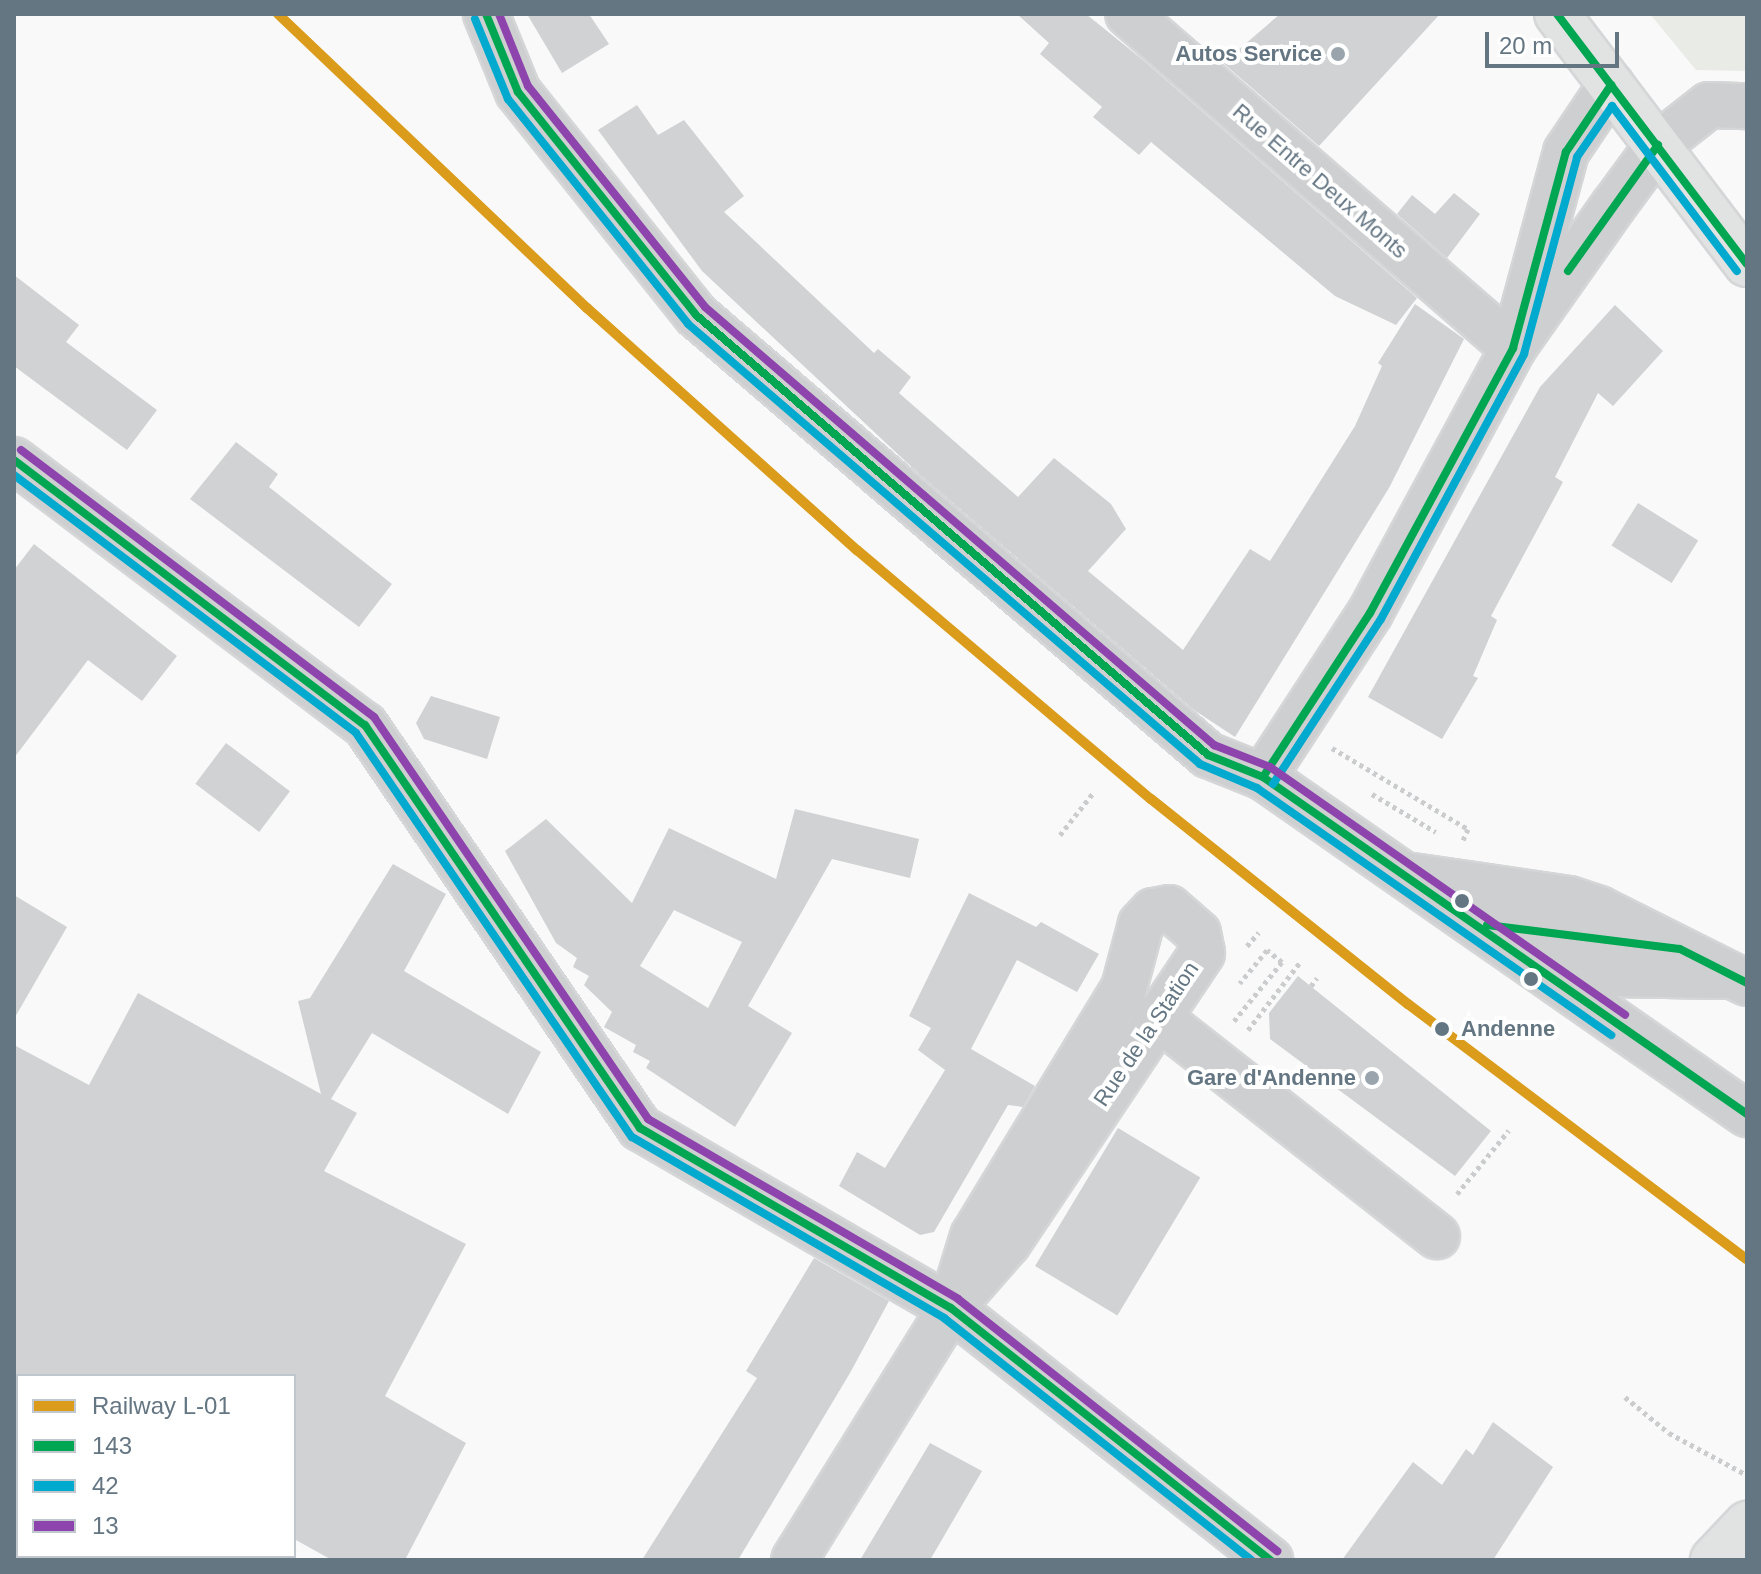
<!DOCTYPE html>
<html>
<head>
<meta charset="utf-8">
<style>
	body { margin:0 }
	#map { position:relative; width:1761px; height:1574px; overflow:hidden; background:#f9f9f9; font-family:Arial,sans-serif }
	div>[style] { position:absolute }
	.green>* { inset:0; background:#e8ebe6 }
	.building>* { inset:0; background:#d0d2d3; transform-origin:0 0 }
	.path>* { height:5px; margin-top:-2.5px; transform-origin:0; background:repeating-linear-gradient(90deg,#cbcccd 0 4px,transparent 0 8px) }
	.roads { filter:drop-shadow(2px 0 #d5d6d7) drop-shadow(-2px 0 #d5d6d7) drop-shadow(0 2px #d5d6d7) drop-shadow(0 -2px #d5d6d7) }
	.minor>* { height:44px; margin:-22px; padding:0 22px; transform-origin:22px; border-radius:22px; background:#cecfd0 }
	.major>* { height:44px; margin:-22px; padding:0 22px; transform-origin:22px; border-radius:22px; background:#e1e2e2 }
	.bus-1>* { height:8px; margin:-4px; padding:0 4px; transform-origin:4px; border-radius:4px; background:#00a651 }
	.bus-2>* { height:8px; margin:-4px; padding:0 4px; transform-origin:4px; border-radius:4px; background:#00a9ce }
	.bus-3>* { height:8px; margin:-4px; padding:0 4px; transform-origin:4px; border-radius:4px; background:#8e44ad }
	.rail-1>* { height:10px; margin:-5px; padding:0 5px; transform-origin:5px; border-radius:5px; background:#da9c1a }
	.dots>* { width:22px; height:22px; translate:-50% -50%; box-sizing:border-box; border:4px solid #fff; border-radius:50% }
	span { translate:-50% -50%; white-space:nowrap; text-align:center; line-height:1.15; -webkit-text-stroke:8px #fff; paint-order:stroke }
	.poi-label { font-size:22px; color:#657683; font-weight:700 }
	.right { translate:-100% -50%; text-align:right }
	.street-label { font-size:22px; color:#657683 }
	.stop-label { font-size:22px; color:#657683; font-weight:700 }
	.left { translate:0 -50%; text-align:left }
	.frame { position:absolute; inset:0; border:16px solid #657683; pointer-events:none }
	.legend { position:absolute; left:16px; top:1374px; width:280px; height:184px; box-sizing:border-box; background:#fff; border:2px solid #c1c8cd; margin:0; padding:10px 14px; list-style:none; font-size:24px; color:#657683 }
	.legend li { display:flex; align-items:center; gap:16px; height:40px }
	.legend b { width:40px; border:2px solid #c1c8cd }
	.scale { position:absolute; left:1485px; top:32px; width:134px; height:36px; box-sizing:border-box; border:4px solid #657683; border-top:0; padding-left:10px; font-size:24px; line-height:28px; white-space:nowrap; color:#657683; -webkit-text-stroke:6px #fff; paint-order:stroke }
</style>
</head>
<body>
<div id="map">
	<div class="green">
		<i style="clip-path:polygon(1650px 14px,1747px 14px,1747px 71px,1696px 70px)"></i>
	</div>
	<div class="building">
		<i style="clip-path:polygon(527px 14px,589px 14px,609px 44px,562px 73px)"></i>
		<i style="clip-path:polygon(1017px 14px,1086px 14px,1143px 60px,1417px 298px,1396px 325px,1335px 296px,1151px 142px,1139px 155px,1093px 117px,1102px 107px,1040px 54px,1049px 43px)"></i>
		<i style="clip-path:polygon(1280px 14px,1440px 14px,1319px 146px,1223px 63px)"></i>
		<i style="clip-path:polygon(637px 105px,658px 135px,684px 120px,744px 196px,724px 212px,874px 353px,878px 349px,911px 377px,899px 393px,1018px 497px,1054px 458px,1111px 504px,1126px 529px,1088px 571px,1183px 650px,1250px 549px,1270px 561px,1355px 426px,1382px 366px,1378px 363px,1415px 304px,1464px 339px,1389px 488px,1235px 737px,1194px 710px,918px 473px,702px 271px,598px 130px)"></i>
		<i style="clip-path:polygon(1454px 193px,1480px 214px,1447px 258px,1397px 214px,1412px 195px,1435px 214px)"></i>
		<i style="clip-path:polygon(14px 275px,79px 325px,66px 342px,157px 410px,127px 450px,14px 366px)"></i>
		<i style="clip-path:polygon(1615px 305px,1663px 351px,1613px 406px,1598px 393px,1555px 477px,1563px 482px,1491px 616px,1497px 620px,1473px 676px,1478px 678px,1442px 739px,1368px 697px,1540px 387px)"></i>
		<i style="clip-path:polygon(236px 442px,278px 474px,269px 487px,392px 584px,359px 627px,190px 499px)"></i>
		<i style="left:1638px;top:503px;width:71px;height:50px;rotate:32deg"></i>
		<i style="clip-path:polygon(34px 544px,177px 656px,142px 701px,88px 660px,14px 758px,14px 570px)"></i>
		<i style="clip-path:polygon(431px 696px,500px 717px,487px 759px,424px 739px,416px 723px)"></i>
		<i style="left:226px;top:743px;width:80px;height:51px;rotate:37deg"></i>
		<i style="clip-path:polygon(evenodd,795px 809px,919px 839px,910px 878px,832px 859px,748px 1006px,792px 1033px,735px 1127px,646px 1068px,650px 1061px,633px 1052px,636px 1045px,604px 1027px,612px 1012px,584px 985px,589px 976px,573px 967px,577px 958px,556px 943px,505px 851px,546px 819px,632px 903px,669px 828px,776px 879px,795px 809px,674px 910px,742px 942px,708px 1008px,640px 966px,674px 910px)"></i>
		<i style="clip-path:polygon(393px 864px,446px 894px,404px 971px,541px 1052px,508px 1114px,372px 1033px,331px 1099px,357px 1113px,324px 1171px,466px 1244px,385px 1396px,466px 1443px,405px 1560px,332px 1560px,294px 1539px,294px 1376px,14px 1376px,14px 1045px,89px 1085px,138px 993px,321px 1094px,298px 1001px,310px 998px)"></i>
		<i style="clip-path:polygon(969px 893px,1036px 927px,1041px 922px,1099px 954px,1077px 992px,1017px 960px,971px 1049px,1035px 1086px,1023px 1107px,1008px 1105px,934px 1232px,920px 1235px,839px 1186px,857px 1152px,885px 1168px,945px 1070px,918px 1050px,931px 1028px,909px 1016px)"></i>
		<i style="clip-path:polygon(14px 895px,67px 927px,14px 1019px)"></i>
		<i style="clip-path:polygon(1298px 976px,1491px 1131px,1455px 1176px,1270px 1039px,1269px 1013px)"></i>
		<i style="left:1118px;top:1128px;width:96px;height:161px;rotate:31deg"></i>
		<i style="clip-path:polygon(814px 1258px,889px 1301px,850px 1373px,738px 1560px,642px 1560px,757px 1378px,746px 1371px)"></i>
		<i style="clip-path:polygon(1493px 1422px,1553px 1467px,1493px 1560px,1342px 1560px,1413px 1462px,1442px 1485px,1466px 1449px,1473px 1455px)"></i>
		<i style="clip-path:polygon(930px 1443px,982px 1471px,930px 1560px,860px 1560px)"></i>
	</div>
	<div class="path">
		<i style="left:1332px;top:748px;width:158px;rotate:30.8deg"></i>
		<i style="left:1468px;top:829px;width:12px;rotate:114deg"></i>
		<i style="left:1372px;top:794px;width:74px;rotate:30.7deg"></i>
		<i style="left:1060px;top:835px;width:53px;rotate:-51.8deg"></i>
		<i style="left:1247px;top:946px;width:18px;rotate:-49deg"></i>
		<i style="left:1311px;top:986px;width:10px;rotate:-53deg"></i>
		<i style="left:1234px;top:1021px;width:76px;rotate:-50.9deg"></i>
		<i style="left:1282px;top:962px;width:19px;rotate:-141deg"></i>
		<i style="left:1267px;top:950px;width:43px;rotate:129.3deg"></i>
		<i style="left:1248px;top:1030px;width:87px;rotate:-52.5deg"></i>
		<i style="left:1457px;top:1194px;width:82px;rotate:-50.9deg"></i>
		<i style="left:1625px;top:1397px;width:57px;rotate:39.3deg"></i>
		<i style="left:1669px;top:1433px;width:89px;rotate:28.3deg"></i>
	</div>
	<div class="roads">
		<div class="minor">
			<i style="left:486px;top:14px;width:84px;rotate:67.7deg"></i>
			<i style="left:518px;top:92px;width:285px;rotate:51.4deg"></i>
			<i style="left:696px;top:315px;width:675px;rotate:40.67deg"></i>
			<i style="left:1208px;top:755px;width:59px;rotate:21.8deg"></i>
			<i style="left:1263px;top:777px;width:590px;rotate:34.85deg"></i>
			<i style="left:1128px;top:14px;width:510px;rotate:40.94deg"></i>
			<i style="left:1521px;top:319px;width:173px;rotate:-74.9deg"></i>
			<i style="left:1566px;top:152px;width:81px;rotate:-56.1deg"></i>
			<i style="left:14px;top:460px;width:440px;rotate:37.1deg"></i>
			<i style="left:365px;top:725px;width:488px;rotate:55.7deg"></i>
			<i style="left:640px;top:1128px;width:359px;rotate:30.1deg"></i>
			<i style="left:951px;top:1308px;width:407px;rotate:38.3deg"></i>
			<i style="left:1263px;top:777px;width:196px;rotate:-56.9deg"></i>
			<i style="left:1370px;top:613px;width:301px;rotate:-61.6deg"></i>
			<i style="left:1513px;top:348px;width:175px;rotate:-54.8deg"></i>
			<i style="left:1614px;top:205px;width:74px;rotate:-53.7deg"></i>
			<i style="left:1658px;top:145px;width:65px;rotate:-38.1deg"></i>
			<i style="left:1709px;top:105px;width:38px;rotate:2deg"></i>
			<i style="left:1412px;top:876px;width:159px;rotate:8.3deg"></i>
			<i style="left:1569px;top:899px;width:32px;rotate:18deg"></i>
			<i style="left:1599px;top:909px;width:165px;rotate:26.6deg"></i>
			<i style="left:1481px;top:924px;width:167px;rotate:7.2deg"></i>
			<i style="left:1539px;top:965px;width:71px;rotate:7.3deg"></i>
			<i style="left:1609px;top:974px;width:112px;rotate:1deg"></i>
			<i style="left:1156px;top:1016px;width:357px;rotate:38.1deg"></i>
			<i style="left:794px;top:1560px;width:297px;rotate:-58.1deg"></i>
			<i style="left:951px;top:1308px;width:86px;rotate:-48.8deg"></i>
			<i style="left:1008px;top:1243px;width:349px;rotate:-56.2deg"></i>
			<i style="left:1202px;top:953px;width:20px;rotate:-101deg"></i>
			<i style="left:1198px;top:933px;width:38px;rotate:-139deg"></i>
			<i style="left:1169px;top:908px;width:16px;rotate:169deg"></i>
			<i style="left:1153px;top:911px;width:18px;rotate:133deg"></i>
			<i style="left:1141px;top:924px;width:66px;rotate:104.9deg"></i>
			<i style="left:1124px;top:988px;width:290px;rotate:121.3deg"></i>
			<i style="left:973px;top:1236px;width:75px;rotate:107deg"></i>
		</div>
		<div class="major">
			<i style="left:1557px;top:14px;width:314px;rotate:52.8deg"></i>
			<i style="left:1713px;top:1560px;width:50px;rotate:-46.6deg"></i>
		</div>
	</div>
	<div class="bus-1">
		<i style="left:486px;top:14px;width:84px;rotate:67.7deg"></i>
		<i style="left:518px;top:92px;width:285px;rotate:51.4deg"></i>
		<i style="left:696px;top:315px;width:675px;rotate:40.67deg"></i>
		<i style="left:1208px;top:755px;width:59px;rotate:21.8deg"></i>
		<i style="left:1263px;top:777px;width:590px;rotate:34.85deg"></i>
		<i style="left:1557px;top:14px;width:314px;rotate:52.8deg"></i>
		<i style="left:1568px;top:271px;width:155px;rotate:-54.5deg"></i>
		<i style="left:14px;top:460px;width:440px;rotate:37.1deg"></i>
		<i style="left:365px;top:725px;width:488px;rotate:55.7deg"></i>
		<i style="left:640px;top:1128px;width:359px;rotate:30.1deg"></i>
		<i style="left:951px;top:1308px;width:407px;rotate:38.3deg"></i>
		<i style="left:1263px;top:777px;width:196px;rotate:-56.9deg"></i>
		<i style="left:1370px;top:613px;width:301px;rotate:-61.6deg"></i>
		<i style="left:1513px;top:348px;width:203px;rotate:-74.9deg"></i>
		<i style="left:1566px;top:152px;width:81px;rotate:-56.1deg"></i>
		<i style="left:1487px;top:925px;width:194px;rotate:7.1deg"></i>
		<i style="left:1680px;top:949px;width:75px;rotate:26.9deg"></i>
	</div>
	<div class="bus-2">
		<i style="left:475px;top:19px;width:87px;rotate:67.6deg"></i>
		<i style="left:508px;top:99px;width:288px;rotate:51.3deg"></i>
		<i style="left:688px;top:324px;width:675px;rotate:40.67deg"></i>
		<i style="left:1200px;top:764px;width:62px;rotate:22.8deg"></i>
		<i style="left:1257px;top:788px;width:432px;rotate:34.9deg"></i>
		<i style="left:14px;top:475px;width:428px;rotate:37deg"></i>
		<i style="left:356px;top:733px;width:489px;rotate:55.7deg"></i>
		<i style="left:632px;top:1137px;width:361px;rotate:30.1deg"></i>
		<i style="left:944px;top:1318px;width:391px;rotate:38.2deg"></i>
		<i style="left:1273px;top:784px;width:197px;rotate:-56.8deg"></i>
		<i style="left:1381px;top:619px;width:301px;rotate:-61.6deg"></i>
		<i style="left:1524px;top:354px;width:204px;rotate:-74.9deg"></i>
		<i style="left:1577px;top:157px;width:62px;rotate:-55.5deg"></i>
		<i style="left:1612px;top:106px;width:207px;rotate:52.9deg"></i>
	</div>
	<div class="bus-3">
		<i style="left:499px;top:14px;width:78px;rotate:68.1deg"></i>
		<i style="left:528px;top:86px;width:283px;rotate:51.3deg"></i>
		<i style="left:705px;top:307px;width:672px;rotate:40.71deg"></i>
		<i style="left:1214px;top:745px;width:60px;rotate:21.4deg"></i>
		<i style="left:1270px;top:767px;width:433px;rotate:34.9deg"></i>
		<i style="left:21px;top:450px;width:443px;rotate:37.1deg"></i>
		<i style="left:374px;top:717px;width:486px;rotate:55.7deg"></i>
		<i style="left:648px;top:1119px;width:358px;rotate:30.1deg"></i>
		<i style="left:958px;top:1299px;width:407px;rotate:38.3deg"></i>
	</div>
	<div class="rail-1">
		<i style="left:278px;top:14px;width:427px;rotate:43.6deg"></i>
		<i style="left:587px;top:308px;width:363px;rotate:41.9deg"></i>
		<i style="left:857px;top:550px;width:385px;rotate:40.3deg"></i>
		<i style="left:1151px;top:799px;width:329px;rotate:38.6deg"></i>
		<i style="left:1408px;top:1004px;width:424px;rotate:37deg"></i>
	</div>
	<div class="dots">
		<i style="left:1338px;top:54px;background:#99a4ac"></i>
		<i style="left:1462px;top:901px;background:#657683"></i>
		<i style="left:1531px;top:979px;background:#657683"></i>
		<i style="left:1442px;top:1029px;background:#657683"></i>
		<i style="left:1372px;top:1078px;background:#99a4ac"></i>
	</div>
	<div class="poi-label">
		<span class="right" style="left:1322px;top:54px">Autos Service</span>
		<span class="right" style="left:1356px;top:1078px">Gare d'Andenne</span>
	</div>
	<div class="street-label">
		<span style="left:1320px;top:181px;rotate:41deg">Rue Entre Deux Monts</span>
		<span style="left:1146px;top:1034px;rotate:-56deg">Rue de la Station</span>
	</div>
	<div class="stop-label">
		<span class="left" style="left:1461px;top:1029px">Andenne</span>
	</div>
	<div class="frame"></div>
	<ul class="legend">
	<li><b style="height:10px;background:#da9c1a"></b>Railway L-01</li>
	<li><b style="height:10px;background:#00a651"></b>143</li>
	<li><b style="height:10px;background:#00a9ce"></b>42</li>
	<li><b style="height:10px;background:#8e44ad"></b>13</li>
	</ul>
	<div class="scale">20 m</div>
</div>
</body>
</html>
